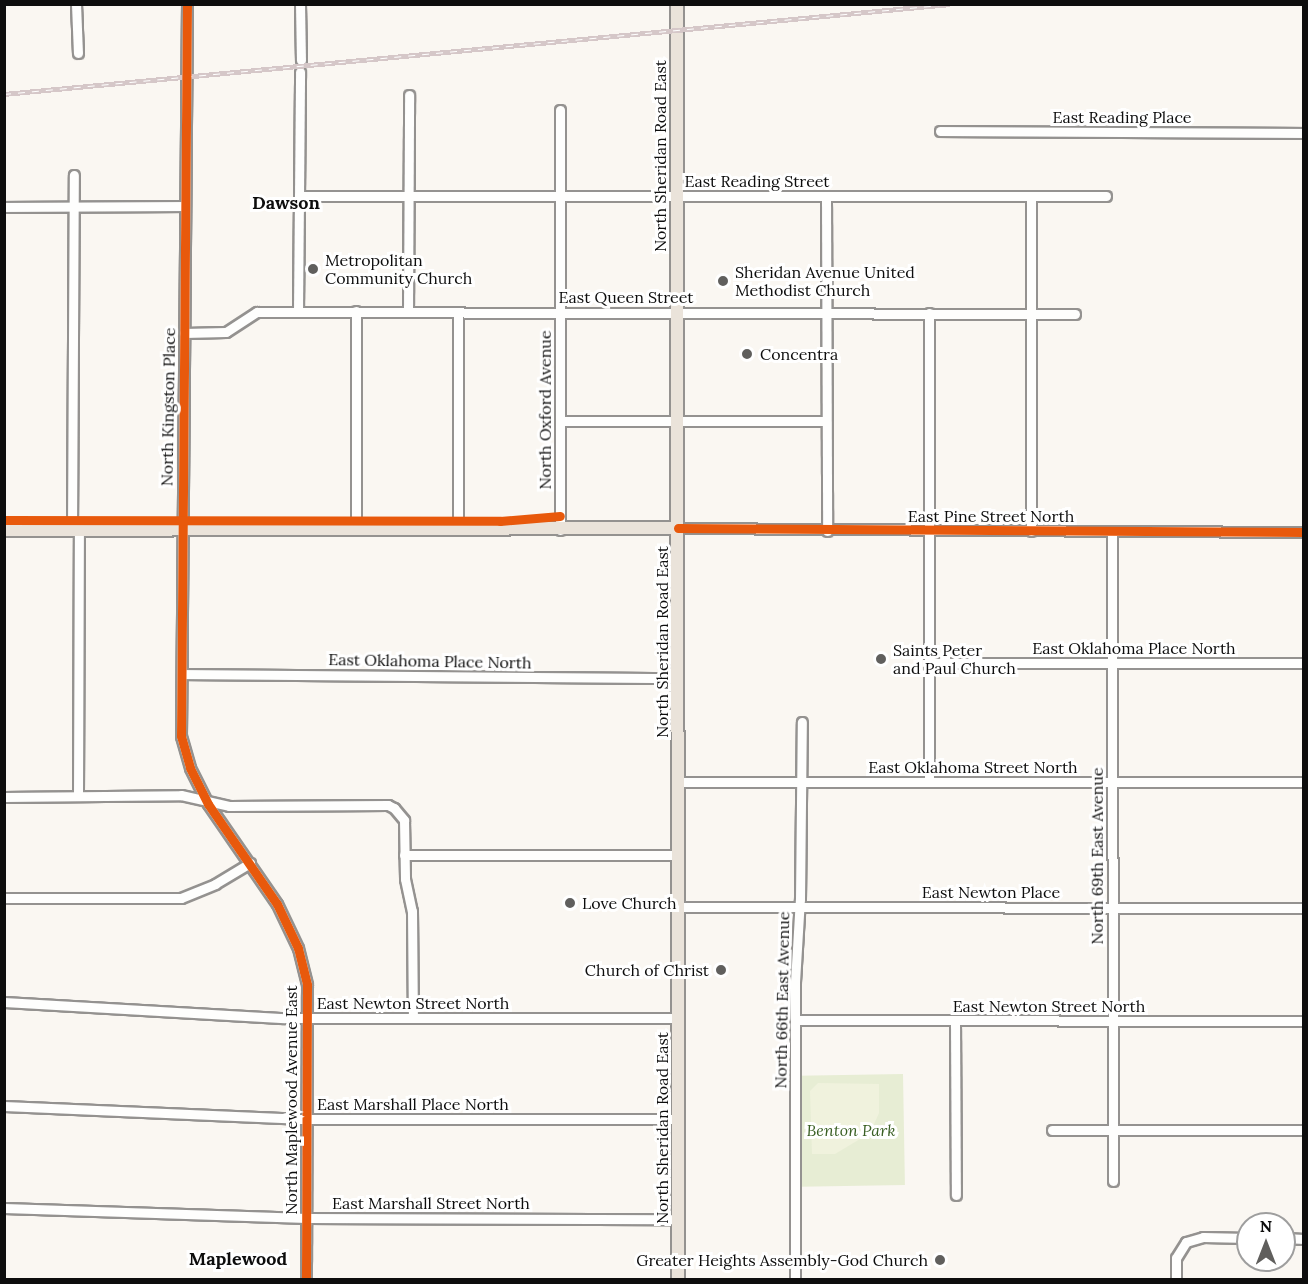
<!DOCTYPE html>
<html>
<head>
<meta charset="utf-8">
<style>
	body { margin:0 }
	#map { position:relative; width:1308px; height:1284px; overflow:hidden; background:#faf7f2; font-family:Lora,serif }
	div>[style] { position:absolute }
	.green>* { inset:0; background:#e7edd4; transform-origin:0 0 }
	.pitch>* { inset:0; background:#f0f2dd }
	.roads { filter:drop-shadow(2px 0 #949290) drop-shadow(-2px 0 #949290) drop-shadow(0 2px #949290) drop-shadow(0 -2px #949290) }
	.minor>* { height:9px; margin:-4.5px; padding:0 4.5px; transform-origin:4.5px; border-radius:4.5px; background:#fefefd }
	.major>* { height:12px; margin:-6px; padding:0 6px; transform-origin:6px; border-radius:6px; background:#eae3da }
	.rail>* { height:4.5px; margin-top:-2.25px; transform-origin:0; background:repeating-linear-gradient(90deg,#fff 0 7px,#d5c7c8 0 14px); box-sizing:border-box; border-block:2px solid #d5c7c8 }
	.cycleway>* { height:9px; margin:-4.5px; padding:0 4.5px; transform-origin:4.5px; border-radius:4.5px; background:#e8590c }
	.dots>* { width:16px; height:16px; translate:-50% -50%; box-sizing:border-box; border:3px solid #fff; border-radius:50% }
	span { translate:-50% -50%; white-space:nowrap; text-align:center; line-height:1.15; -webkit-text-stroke:6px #fff; paint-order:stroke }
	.street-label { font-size:16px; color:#0d0d0d }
	.poi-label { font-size:16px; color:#0d0d0d }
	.left { translate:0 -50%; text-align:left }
	.right { translate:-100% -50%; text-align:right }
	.park-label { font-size:16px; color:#395f23; font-style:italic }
	.neighbourhood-label { font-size:18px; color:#0d0d0d; font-weight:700 }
	.frame { position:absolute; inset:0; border:6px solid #0d0d0d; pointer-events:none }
	.north { position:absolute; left:1236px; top:1212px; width:60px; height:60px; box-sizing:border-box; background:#fff; border:2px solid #9e9e9e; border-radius:50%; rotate:0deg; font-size:16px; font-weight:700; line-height:24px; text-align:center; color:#0d0d0d }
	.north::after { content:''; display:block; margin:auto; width:21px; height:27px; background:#605f5d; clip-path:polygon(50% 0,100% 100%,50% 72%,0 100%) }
</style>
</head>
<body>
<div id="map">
	<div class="green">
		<i style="left:903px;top:1074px;width:111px;height:105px;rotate:89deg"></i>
	</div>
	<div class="pitch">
		<i style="clip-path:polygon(818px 1083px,879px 1084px,879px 1113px,870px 1133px,835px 1154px,812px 1154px,810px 1091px)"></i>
	</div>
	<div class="roads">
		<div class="minor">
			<i style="left:76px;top:4px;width:49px;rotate:87.7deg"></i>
			<i style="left:187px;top:4px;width:732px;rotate:90.47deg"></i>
			<i style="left:181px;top:736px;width:33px;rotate:74deg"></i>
			<i style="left:190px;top:768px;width:40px;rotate:63.4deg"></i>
			<i style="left:208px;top:804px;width:121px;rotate:55.4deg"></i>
			<i style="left:277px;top:904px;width:49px;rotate:64.5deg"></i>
			<i style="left:298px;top:948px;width:38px;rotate:76deg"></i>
			<i style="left:307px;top:985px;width:295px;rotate:90.2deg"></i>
			<i style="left:300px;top:4px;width:56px;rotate:89deg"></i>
			<i style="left:560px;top:110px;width:420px;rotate:90deg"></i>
			<i style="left:940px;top:131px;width:364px;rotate:0.3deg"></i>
			<i style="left:300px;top:196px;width:806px"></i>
			<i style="left:826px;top:196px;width:335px;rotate:89.8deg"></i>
			<i style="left:1031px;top:196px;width:335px;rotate:90deg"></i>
			<i style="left:4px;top:207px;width:181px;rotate:-0.3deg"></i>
			<i style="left:298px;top:311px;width:239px;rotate:-89.5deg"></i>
			<i style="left:408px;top:312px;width:217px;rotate:-89.7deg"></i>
			<i style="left:458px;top:312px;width:218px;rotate:90deg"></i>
			<i style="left:929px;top:313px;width:469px;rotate:90deg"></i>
			<i style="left:184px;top:333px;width:42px;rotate:-1.4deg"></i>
			<i style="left:226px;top:332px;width:37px;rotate:-33deg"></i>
			<i style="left:257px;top:312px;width:818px;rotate:0.14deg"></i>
			<i style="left:560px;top:421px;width:266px"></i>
			<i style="left:678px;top:528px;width:626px;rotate:0.37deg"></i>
			<i style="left:72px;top:530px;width:355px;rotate:-89.7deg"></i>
			<i style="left:356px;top:530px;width:219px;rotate:-90deg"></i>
			<i style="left:1112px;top:531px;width:650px;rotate:89.91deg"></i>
			<i style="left:929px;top:663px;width:375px"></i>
			<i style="left:182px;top:674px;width:496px;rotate:0.5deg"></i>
			<i style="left:678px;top:782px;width:626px"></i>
			<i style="left:78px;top:796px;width:266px;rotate:-89.8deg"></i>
			<i style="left:4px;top:797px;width:177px;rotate:-0.6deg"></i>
			<i style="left:181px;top:795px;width:49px;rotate:12.9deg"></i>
			<i style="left:229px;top:806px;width:159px;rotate:-0.4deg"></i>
			<i style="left:388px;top:805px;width:7px;rotate:27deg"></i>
			<i style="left:394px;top:808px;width:16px;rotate:50deg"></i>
			<i style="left:404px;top:820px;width:59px;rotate:89deg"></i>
			<i style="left:405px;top:879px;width:33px;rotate:78deg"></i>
			<i style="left:412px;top:911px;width:106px;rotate:89.5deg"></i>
			<i style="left:404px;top:855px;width:274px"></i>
			<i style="left:4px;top:898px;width:177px"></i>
			<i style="left:181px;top:898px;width:37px;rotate:-22deg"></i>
			<i style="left:215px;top:884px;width:41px;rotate:-31deg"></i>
			<i style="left:678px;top:907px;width:626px;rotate:0.09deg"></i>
			<i style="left:4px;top:1002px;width:281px;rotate:3.3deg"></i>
			<i style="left:285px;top:1018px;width:393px"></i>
			<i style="left:795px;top:1020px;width:509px;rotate:0.11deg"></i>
			<i style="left:955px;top:1021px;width:174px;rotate:89.7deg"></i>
			<i style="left:4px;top:1106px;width:295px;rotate:2.5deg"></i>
			<i style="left:299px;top:1119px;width:379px"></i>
			<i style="left:1052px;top:1130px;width:252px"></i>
			<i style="left:4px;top:1208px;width:303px;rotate:1.9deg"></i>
			<i style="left:307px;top:1218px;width:371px;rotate:0.2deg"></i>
			<i style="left:1284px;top:1238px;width:20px;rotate:3deg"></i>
			<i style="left:795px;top:1280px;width:298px;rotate:-90deg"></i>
			<i style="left:795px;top:982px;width:83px;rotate:-86.6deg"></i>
			<i style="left:800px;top:899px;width:177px;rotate:-89.4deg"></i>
			<i style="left:1176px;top:1280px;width:22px;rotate:-90deg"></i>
			<i style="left:1176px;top:1258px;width:19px;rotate:-58deg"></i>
			<i style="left:1186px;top:1242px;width:18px;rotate:-16deg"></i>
			<i style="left:1203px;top:1237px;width:45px;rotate:1.3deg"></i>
		</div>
		<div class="major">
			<i style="left:677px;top:4px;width:1276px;rotate:89.96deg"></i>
			<i style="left:4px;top:530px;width:674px;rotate:-0.17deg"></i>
		</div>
	</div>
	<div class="rail">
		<i style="left:4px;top:94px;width:950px;rotate:-5.43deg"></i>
	</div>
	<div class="cycleway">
		<i style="left:187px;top:4px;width:732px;rotate:90.47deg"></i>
		<i style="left:181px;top:736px;width:33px;rotate:74deg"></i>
		<i style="left:190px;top:768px;width:40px;rotate:63.4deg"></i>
		<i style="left:208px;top:804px;width:121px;rotate:55.4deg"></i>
		<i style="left:277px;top:904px;width:49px;rotate:64.5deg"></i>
		<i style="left:298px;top:948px;width:38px;rotate:76deg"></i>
		<i style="left:307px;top:985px;width:295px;rotate:90.2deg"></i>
		<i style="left:4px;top:520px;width:496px;rotate:0.1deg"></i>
		<i style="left:500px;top:521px;width:60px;rotate:-4.8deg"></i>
		<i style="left:678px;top:528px;width:626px;rotate:0.37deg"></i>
	</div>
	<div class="dots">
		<i style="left:313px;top:269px;background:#605f5d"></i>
		<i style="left:723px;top:281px;background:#605f5d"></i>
		<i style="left:747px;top:354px;background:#605f5d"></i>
		<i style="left:881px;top:659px;background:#605f5d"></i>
		<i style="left:570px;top:903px;background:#605f5d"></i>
		<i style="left:721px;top:970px;background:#605f5d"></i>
		<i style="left:940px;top:1260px;background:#605f5d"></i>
	</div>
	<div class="street-label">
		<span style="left:1122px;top:117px">East Reading Place</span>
		<span style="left:660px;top:156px;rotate:-90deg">North Sheridan Road East</span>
		<span style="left:757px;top:181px">East Reading Street</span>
		<span style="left:626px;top:297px">East Queen Street</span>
		<span style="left:168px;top:407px;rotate:-89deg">North Kingston Place</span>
		<span style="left:545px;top:410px;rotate:-90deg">North Oxford Avenue</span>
		<span style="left:991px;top:516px">East Pine Street North</span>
		<span style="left:662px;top:642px;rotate:-90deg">North Sheridan Road East</span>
		<span style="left:1134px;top:648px">East Oklahoma Place North</span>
		<span style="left:430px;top:661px;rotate:1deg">East Oklahoma Place North</span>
		<span style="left:973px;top:767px">East Oklahoma Street North</span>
		<span style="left:1097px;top:856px;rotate:-90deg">North 69th East Avenue</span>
		<span style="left:991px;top:892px">East Newton Place</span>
		<span style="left:782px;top:1000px;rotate:-89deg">North 66th East Avenue</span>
		<span style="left:413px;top:1003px">East Newton Street North</span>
		<span style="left:1049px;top:1006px">East Newton Street North</span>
		<span style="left:291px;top:1100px;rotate:-90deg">North Maplewood Avenue East</span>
		<span style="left:413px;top:1104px">East Marshall Place North</span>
		<span style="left:662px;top:1128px;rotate:-90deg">North Sheridan Road East</span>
		<span style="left:431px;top:1203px">East Marshall Street North</span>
	</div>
	<div class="poi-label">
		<span class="left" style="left:325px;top:269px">Metropolitan<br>Community Church</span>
		<span class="left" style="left:735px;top:281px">Sheridan Avenue United<br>Methodist Church</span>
		<span class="left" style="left:760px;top:354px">Concentra</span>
		<span class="left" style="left:893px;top:659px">Saints Peter<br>and Paul Church</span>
		<span class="left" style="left:582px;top:903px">Love Church</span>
		<span class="right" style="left:709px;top:970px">Church of Christ</span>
		<span class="right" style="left:928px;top:1260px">Greater Heights Assembly-God Church</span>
	</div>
	<div class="park-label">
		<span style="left:851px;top:1130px">Benton Park</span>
	</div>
	<div class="neighbourhood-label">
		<span style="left:286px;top:203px">Dawson</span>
		<span style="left:238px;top:1259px">Maplewood</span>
	</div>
	<div class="frame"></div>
	<div class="north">N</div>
</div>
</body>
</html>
